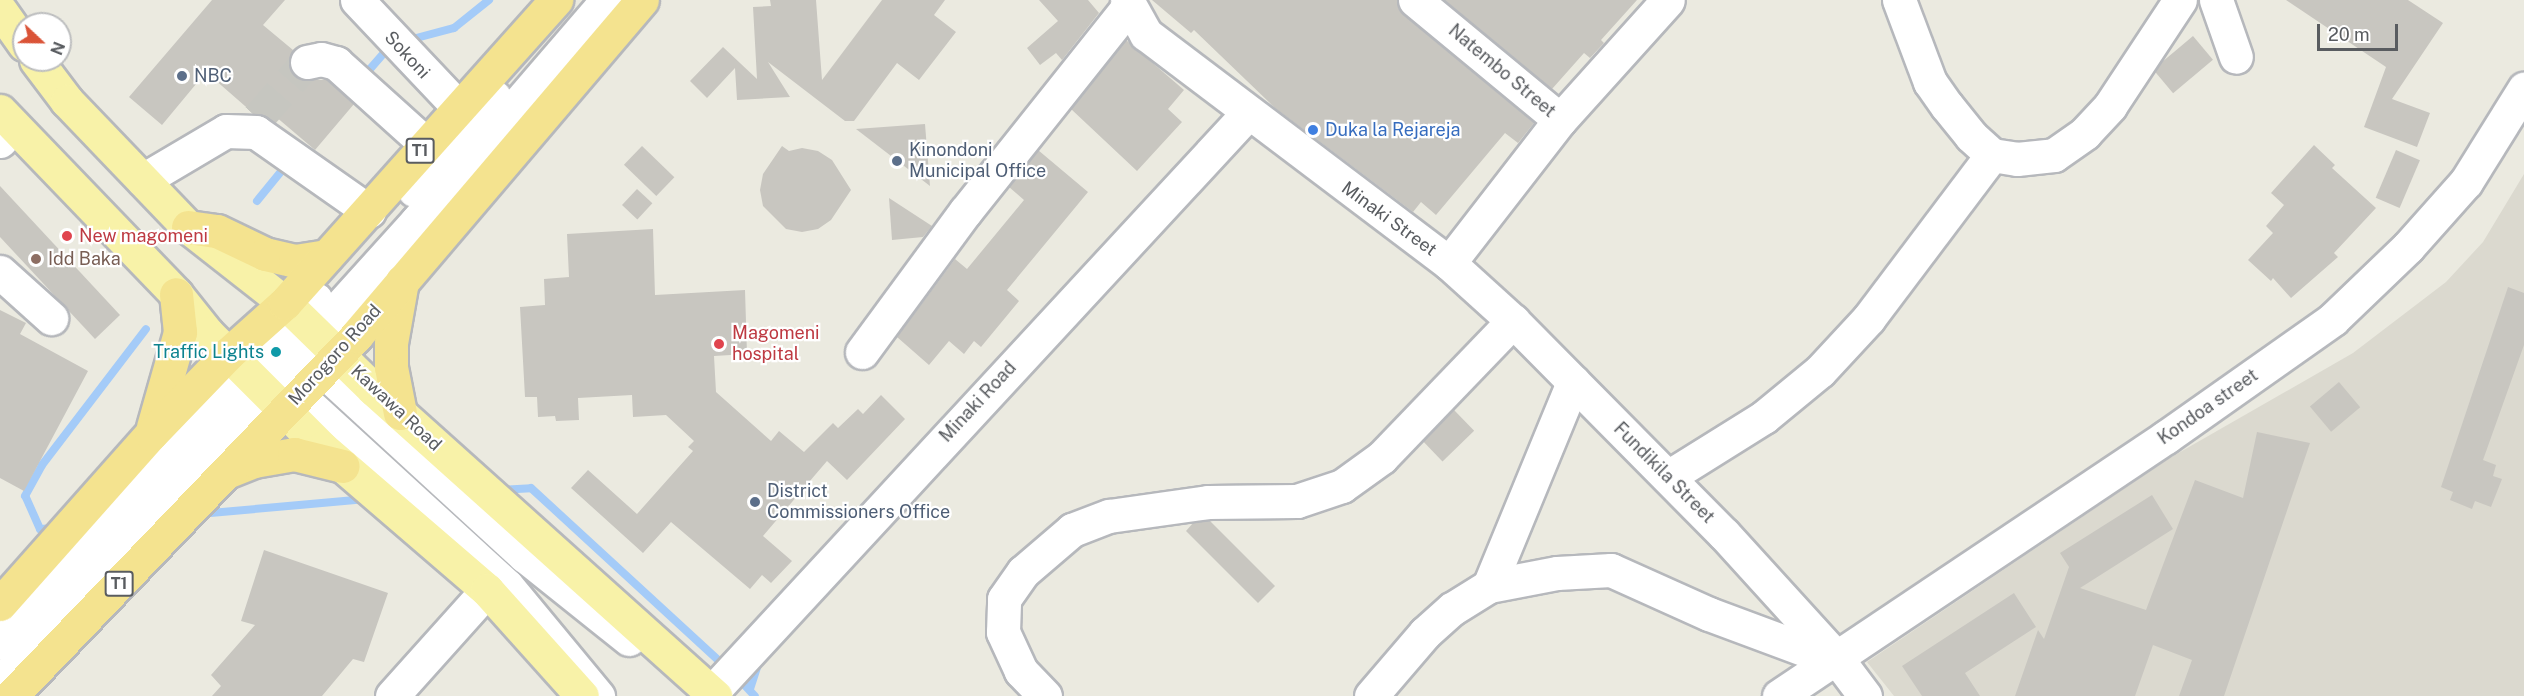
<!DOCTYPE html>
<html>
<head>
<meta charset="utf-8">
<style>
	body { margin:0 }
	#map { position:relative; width:2524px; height:696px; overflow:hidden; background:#ebeae0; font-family:"Public Sans",sans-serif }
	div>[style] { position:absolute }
	.education>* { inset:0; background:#dbd9cf }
	.stream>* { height:8px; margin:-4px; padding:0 4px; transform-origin:4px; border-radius:4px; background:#a4cbf8 }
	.building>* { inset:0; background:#c8c6c0; transform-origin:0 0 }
	.minor-tunnel>* { height:33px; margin-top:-16.5px; transform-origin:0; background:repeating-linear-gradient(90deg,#c6c6c0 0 33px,transparent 0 49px) }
	.roads { filter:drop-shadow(2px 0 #b6b8bc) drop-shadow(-2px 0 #b6b8bc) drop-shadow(0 2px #b6b8bc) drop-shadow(0 -2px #b6b8bc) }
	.minor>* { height:33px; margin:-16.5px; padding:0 16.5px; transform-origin:16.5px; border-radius:16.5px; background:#fff }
	.major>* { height:33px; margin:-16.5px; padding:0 16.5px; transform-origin:16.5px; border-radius:16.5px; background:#f8f2a8 }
	.highway>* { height:33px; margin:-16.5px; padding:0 16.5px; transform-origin:16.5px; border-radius:16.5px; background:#f4e38f }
	.dots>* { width:16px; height:16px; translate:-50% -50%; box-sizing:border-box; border:3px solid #fff; border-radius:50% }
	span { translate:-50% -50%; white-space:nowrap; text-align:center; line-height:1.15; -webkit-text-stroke:4.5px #fff; paint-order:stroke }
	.shield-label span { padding:2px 4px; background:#fff; border:2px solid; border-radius:4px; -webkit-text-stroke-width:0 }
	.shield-label { font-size:16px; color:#595c60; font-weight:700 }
	.street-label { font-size:18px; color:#595c60 }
	.service-label { font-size:18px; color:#4e5e75 }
	.left { translate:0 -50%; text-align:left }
	.shop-label { font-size:18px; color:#366cbe }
	.health-label { font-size:18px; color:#be3a42 }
	.education-label { font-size:18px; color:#785e54 }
	.culture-label { font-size:18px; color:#0d838f }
	.right { translate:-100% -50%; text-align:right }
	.north { position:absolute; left:12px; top:12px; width:60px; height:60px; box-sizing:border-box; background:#fff; border:2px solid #bdbebf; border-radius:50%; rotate:112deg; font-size:16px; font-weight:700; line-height:24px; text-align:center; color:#595c60 }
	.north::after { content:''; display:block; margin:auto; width:21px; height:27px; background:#da5337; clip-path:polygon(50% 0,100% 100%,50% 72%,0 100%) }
	.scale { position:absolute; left:2317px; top:24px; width:81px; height:27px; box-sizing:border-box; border:3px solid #595c60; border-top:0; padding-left:8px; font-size:18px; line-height:21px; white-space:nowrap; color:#595c60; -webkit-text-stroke:4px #fff; paint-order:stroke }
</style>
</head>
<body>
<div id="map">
	<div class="education">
		<i style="clip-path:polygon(2524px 174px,2524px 696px,1894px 696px,1867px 662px,2168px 459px,2353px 353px,2446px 282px,2483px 242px)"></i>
	</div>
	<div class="stream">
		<i style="left:405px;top:41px;width:51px;rotate:-14.9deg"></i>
		<i style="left:454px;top:28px;width:45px;rotate:-38.7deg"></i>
		<i style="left:363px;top:77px;width:41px;rotate:-48.9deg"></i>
		<i style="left:257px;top:201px;width:49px;rotate:-50.8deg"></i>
		<i style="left:498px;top:490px;width:33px;rotate:-3deg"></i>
		<i style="left:531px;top:488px;width:266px;rotate:42.6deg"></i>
		<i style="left:199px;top:514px;width:168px;rotate:-5.1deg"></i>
		<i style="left:55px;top:528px;width:15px;rotate:176deg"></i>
		<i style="left:40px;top:529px;width:36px;rotate:-114deg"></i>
		<i style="left:25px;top:496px;width:35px;rotate:-61deg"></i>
		<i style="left:42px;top:465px;width:171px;rotate:-52.6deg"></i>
		<i style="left:737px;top:677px;width:26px;rotate:47deg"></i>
		<i style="left:750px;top:689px;width:26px;rotate:-72deg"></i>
	</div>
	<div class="building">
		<i style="clip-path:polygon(212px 0,285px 0,263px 25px,293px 50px,289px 65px,293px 74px,302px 80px,327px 80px,354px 104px,315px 150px,275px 116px,271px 120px,253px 113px,206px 72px,162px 125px,129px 97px)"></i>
		<i style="clip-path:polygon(770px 0,816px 0,822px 80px,882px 0,945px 0,934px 15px,956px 32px,919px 80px,897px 63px,854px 121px,845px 121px,768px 62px,790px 97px,737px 100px,735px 68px,707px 98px,690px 81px,723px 47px,757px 79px,753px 7px,771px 6px)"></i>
		<i style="clip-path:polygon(1039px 0,1088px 0,1099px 13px,1062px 60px,1056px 53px,1040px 65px,1027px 48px,1058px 21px)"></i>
		<i style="clip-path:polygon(1152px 0,1397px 0,1403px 14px,1534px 123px,1518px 143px,1505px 133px,1436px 215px,1421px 202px,1413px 212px,1275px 108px,1194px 30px,1191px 33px)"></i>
		<i style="clip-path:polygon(1444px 0,1637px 0,1601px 40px,1604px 43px,1590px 58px,1584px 53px,1552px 89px)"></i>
		<i style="clip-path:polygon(2286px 0,2408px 0,2443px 23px,2392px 99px,2430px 113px,2417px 147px,2364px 127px,2386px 67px)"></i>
		<i style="left:2193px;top:36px;width:31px;height:52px;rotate:50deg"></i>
		<i style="clip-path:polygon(1126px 40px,1184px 90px,1168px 109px,1182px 122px,1137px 171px,1071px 109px)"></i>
		<i style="clip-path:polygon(925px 124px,930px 186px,856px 129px)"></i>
		<i style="clip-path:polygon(2314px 145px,2335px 165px,2332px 168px,2376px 208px,2334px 253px,2338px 257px,2291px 298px,2273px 278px,2271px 281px,2248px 260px,2273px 233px,2266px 226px,2284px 205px,2271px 193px)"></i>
		<i style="left:642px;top:146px;width:45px;height:26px;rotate:44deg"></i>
		<i style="clip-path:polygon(782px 146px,789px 151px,802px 148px,818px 151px,832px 160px,851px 190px,831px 220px,818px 229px,802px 232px,786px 229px,763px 206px,760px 190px,763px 174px)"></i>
		<i style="clip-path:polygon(1038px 150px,1088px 192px,1007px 290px,1019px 301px,981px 347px,974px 341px,964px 354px,949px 341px,929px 365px,897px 337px,955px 259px,967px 269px,1024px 200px,1009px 187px)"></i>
		<i style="left:2396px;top:150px;width:26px;height:52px;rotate:23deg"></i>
		<i style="clip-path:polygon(0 186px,120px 315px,95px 339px,0 237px)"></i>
		<i style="left:637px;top:189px;width:21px;height:22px;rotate:43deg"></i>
		<i style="clip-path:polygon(889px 198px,932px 226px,923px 237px,892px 240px)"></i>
		<i style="clip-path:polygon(653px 229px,655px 295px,745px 290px,747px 354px,714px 356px,716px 392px,771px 441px,779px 431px,804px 452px,833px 423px,838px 428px,858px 409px,863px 414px,881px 395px,905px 419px,847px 480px,827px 461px,763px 536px,792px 561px,771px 583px,762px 575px,750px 589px,671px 522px,643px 553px,571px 488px,588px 470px,637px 514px,693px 451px,688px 447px,694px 441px,666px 415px,633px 417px,632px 395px,578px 398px,579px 420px,556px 421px,555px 416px,538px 417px,537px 397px,525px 397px,520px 307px,545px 305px,544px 279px,569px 277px,567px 234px)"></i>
		<i style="clip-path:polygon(2508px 287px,2524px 293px,2524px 345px,2483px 460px,2496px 465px,2493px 476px,2502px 479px,2491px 507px,2475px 501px,2472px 509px,2450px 500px,2453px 492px,2441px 487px)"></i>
		<i style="clip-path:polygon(0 310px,26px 323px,20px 334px,88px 371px,24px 491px,0 478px)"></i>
		<i style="left:2339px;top:382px;width:33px;height:38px;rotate:50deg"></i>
		<i style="left:1454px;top:410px;width:29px;height:44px;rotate:46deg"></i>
		<i style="clip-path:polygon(2257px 432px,2310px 443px,2224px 696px,2179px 696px,2192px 660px,2153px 645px,2135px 696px,2015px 696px,2038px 630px,2044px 639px,2069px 567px,2060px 553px,2152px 495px,2173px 529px,2080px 588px,2146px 610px,2195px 480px,2243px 498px)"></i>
		<i style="clip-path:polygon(1210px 521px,1275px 586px,1258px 603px,1186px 531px,1193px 523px)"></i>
		<i style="clip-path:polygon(264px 550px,388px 593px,364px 662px,353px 659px,322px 696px,212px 696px,221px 686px,211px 675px,255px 625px,241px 621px)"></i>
		<i style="clip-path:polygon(2014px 593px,2036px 627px,1965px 673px,1980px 696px,1922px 696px,1902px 666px)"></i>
	</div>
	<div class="minor-tunnel">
		<i style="left:256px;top:132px;width:14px;rotate:-82deg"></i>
		<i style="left:258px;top:118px;width:74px;rotate:-48.8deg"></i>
	</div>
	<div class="roads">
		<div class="minor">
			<i style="left:357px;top:0;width:149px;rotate:46.6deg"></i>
			<i style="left:1127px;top:0;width:39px;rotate:61deg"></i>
			<i style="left:1146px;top:34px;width:380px;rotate:37.1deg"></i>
			<i style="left:1449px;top:263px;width:86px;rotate:42.2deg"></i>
			<i style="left:1513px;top:321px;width:300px;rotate:45.3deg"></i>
			<i style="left:1724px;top:534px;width:165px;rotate:47.7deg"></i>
			<i style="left:1835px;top:656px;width:50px;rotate:53.1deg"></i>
			<i style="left:1415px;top:0;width:188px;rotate:39.6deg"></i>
			<i style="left:1899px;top:0;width:88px;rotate:69.3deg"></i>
			<i style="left:1930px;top:82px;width:29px;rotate:55deg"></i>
			<i style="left:1947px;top:106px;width:38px;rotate:51deg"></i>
			<i style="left:1971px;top:136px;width:28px;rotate:42deg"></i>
			<i style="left:1992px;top:155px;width:25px;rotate:9deg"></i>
			<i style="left:2017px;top:159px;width:37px;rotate:-6deg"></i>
			<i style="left:2054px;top:155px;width:38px;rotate:-35deg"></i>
			<i style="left:2085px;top:133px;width:37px;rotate:-47deg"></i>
			<i style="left:2110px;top:106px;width:127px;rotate:-56.6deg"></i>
			<i style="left:2216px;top:0;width:60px;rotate:70.7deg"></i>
			<i style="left:307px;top:62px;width:14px;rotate:-12deg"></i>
			<i style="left:321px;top:59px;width:16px;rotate:15deg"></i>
			<i style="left:336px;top:63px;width:121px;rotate:42deg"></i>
			<i style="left:0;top:141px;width:18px;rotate:-49deg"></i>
			<i style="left:143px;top:180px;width:96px;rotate:-30.6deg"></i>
			<i style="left:226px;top:131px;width:30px;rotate:2deg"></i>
			<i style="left:256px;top:132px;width:138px;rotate:35deg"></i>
			<i style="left:414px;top:190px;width:123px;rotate:-49.3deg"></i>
			<i style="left:1449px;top:263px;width:181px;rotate:-52.2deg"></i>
			<i style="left:1560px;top:120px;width:161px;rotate:-48deg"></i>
			<i style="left:0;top:272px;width:69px;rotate:42deg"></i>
			<i style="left:303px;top:352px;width:301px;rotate:42.6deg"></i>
			<i style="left:525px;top:556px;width:133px;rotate:38.6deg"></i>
			<i style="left:862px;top:352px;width:174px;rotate:-53.7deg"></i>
			<i style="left:965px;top:212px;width:262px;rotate:-51.5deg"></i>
			<i style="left:277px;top:376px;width:311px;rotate:42.4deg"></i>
			<i style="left:507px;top:586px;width:143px;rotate:50.4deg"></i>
			<i style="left:1668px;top:477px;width:113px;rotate:-32deg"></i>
			<i style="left:1764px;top:417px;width:72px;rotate:-39.4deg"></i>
			<i style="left:1820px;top:371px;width:72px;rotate:-47.2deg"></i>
			<i style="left:1869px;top:318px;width:204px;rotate:-53deg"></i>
			<i style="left:1489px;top:586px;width:221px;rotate:-67.6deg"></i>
			<i style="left:0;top:642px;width:466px;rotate:-47.4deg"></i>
			<i style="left:0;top:683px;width:622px;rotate:-47.93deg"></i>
			<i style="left:417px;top:221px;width:291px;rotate:-49.3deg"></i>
			<i style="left:712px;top:692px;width:788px;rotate:-47.21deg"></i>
			<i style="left:392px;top:696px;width:142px;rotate:-48.1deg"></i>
			<i style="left:1045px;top:696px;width:35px;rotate:-134deg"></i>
			<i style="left:1021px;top:671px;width:43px;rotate:-114.8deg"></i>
			<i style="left:1003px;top:632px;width:33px;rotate:-88deg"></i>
			<i style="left:1004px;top:599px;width:33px;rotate:-55deg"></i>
			<i style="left:1023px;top:572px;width:65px;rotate:-40.6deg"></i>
			<i style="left:1072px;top:530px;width:40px;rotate:-21deg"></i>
			<i style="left:1109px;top:516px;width:100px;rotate:-8deg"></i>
			<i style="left:1208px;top:502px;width:89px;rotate:-0.6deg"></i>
			<i style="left:1297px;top:501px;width:47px;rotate:-18.4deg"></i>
			<i style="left:1342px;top:486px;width:49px;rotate:-35.9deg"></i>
			<i style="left:1382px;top:457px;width:189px;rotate:-46.1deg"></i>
			<i style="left:1371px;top:696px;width:83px;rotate:-49.4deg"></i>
			<i style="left:1425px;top:633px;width:36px;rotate:-42deg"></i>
			<i style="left:1452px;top:609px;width:44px;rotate:-31.9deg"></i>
			<i style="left:1489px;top:586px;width:69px;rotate:-10.8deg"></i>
			<i style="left:1557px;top:573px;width:54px;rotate:-3.2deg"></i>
			<i style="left:1611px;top:570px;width:107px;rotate:24.2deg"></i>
			<i style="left:1709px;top:614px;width:129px;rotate:20.4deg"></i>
			<i style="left:1779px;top:696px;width:466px;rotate:-33.8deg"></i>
			<i style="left:2166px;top:437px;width:204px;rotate:-35.2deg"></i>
			<i style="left:2333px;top:319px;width:104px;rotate:-43.8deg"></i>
			<i style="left:2408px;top:247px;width:87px;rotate:-48.3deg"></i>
			<i style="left:2466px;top:182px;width:110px;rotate:-58.1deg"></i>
		</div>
		<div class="major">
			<i style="left:0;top:10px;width:42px;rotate:54.8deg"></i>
			<i style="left:36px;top:60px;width:51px;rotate:52.9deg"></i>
			<i style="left:67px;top:101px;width:175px;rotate:46.2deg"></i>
			<i style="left:188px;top:227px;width:123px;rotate:38.1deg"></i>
			<i style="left:285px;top:303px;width:123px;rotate:44.3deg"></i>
			<i style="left:373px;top:389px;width:460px;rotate:41.9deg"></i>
			<i style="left:0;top:111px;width:254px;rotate:46.1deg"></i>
			<i style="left:176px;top:294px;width:50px;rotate:51.5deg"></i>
			<i style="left:207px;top:333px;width:163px;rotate:45deg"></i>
			<i style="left:322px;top:448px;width:218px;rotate:40.7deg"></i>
			<i style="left:487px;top:590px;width:142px;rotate:48.1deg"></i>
		</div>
		<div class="highway">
			<i style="left:188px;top:227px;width:29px;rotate:8deg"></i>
			<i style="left:217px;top:231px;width:53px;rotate:25.6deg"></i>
			<i style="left:265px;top:254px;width:31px;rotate:13deg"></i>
			<i style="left:295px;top:261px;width:32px;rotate:-9deg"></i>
			<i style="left:400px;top:413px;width:47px;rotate:-101.1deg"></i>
			<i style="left:391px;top:367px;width:24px;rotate:-90deg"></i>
			<i style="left:391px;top:343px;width:63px;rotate:-79.9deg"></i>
			<i style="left:153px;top:427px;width:99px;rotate:-74.1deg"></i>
			<i style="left:180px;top:332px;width:38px;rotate:-96deg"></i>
			<i style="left:229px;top:471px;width:27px;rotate:-22deg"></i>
			<i style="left:254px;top:461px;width:41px;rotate:-9.9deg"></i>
			<i style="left:294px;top:454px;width:50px;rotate:13.8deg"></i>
			<i style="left:0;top:604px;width:227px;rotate:-48.4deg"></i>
			<i style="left:151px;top:434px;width:112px;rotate:-46.1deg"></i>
			<i style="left:229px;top:353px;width:75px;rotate:-41.8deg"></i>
			<i style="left:285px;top:303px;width:407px;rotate:-48.2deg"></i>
			<i style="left:11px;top:696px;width:499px;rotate:-46.2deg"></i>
			<i style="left:356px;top:336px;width:441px;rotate:-49.6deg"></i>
		</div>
	</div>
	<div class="dots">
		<i style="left:182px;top:76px;background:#5c6f8a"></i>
		<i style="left:1313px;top:130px;background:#3f7fe0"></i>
		<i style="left:897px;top:161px;background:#5c6f8a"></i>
		<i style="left:67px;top:236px;background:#e0444e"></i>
		<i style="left:36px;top:259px;background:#8d6e63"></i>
		<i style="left:719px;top:344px;background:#e0444e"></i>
		<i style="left:276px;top:352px;background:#0f9aa8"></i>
		<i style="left:755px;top:502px;background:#5c6f8a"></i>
	</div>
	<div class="shield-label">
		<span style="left:420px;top:151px">T1</span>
		<span style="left:119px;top:584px">T1</span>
	</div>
	<div class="street-label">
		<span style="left:407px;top:55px;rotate:47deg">Sokoni</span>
		<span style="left:1502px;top:71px;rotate:40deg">Natembo Street</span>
		<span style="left:1389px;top:219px;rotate:36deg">Minaki Street</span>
		<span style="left:335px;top:355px;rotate:-48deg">Morogoro Road</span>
		<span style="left:978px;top:402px;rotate:-47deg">Minaki Road</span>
		<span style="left:2208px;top:407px;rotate:-35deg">Kondoa street</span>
		<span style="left:396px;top:408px;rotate:43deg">Kawawa Road</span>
		<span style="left:1664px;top:473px;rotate:45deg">Fundikila Street</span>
	</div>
	<div class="service-label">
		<span class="left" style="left:194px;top:76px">NBC</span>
		<span class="left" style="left:909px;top:161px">Kinondoni<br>Municipal Office</span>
		<span class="left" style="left:767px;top:502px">District<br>Commissioners Office</span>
	</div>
	<div class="shop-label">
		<span class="left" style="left:1325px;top:130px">Duka la Rejareja</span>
	</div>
	<div class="health-label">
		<span class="left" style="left:79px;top:236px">New magomeni</span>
		<span class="left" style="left:732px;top:344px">Magomeni<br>hospital</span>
	</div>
	<div class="education-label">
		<span class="left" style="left:48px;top:259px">Idd Baka</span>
	</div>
	<div class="culture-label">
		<span class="right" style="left:264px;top:352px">Traffic Lights</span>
	</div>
	<div class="north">N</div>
	<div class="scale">20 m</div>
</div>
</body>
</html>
